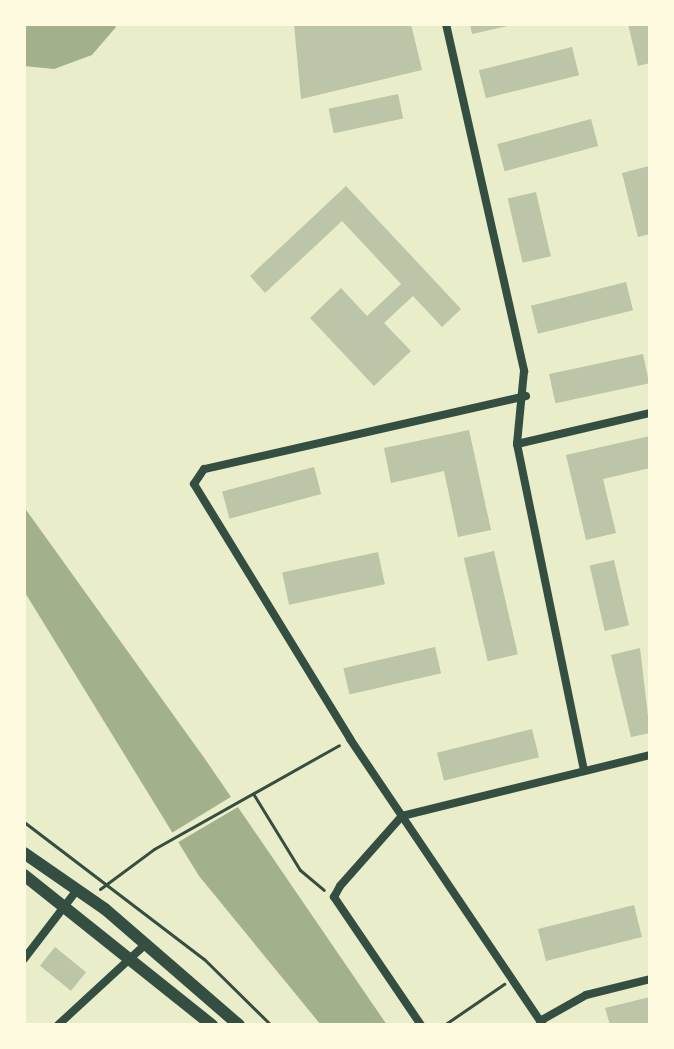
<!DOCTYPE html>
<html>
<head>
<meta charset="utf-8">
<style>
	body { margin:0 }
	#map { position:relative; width:674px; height:1049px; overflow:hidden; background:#e9edc9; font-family:Roboto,sans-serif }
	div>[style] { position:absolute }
	.water>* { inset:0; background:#a3b18a }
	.pier>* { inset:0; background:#e9edc9 }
	.building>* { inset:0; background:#bcc5a7; transform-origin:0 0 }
	.path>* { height:3px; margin:-1.5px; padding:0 1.5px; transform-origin:1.5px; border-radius:1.5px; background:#344e41 }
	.minor>* { height:8px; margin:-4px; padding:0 4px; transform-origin:4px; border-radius:4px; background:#344e41 }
	.secondary>* { height:12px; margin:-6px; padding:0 6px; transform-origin:6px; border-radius:6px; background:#344e41 }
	span { translate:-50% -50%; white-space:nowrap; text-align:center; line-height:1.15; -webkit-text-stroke:6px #fefae0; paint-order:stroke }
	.frame { position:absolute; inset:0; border:26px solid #fefae0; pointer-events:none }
</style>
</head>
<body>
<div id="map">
	<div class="water">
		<i style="clip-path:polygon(24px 24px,113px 24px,116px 27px,92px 55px,54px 69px,24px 66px)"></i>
		<i style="clip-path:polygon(24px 507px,205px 759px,387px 1025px,321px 1025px,199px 876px,24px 591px)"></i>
	</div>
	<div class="pier">
		<i style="clip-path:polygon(234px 795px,238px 807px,175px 844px,170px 834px)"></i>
	</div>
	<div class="building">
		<i style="clip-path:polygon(294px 24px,411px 24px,422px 70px,301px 99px)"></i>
		<i style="clip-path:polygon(470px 24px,512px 24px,512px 25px,472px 34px)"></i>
		<i style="clip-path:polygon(628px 24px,650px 24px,650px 63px,638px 66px)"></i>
		<i style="left:572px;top:47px;width:29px;height:96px;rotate:76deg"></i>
		<i style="left:398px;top:94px;width:25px;height:71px;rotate:78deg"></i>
		<i style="left:591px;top:119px;width:28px;height:97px;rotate:75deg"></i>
		<i style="clip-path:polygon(649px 166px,650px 234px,638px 237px,622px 173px)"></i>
		<i style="clip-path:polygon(346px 186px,461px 309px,442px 327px,413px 296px,384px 323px,411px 351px,374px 386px,310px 318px,341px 288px,367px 316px,401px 284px,342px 221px,265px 293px,250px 276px)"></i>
		<i style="left:536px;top:192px;width:66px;height:29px;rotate:77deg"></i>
		<i style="left:626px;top:282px;width:29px;height:98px;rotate:76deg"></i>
		<i style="left:643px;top:354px;width:30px;height:96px;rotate:78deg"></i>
		<i style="clip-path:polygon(469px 430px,491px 530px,458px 537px,444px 471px,391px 483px,384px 448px)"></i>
		<i style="clip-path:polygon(650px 436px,650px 468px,603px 479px,616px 533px,586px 540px,566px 455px)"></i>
		<i style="left:314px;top:467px;width:28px;height:95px;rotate:75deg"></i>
		<i style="left:494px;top:551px;width:106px;height:31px;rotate:77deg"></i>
		<i style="left:378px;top:552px;width:33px;height:98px;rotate:78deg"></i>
		<i style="left:614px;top:560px;width:67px;height:25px;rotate:77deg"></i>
		<i style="left:435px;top:647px;width:27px;height:94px;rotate:77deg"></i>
		<i style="clip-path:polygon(640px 648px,650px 733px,631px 737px,611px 655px)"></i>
		<i style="left:532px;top:729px;width:29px;height:98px;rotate:76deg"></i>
		<i style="left:634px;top:905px;width:33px;height:99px;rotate:76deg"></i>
		<i style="left:55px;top:947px;width:40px;height:24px;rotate:39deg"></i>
		<i style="clip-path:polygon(650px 997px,650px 1025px,610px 1025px,605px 1008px)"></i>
	</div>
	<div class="path">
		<i style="left:254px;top:795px;width:88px;rotate:58.5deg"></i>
		<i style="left:300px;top:870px;width:31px;rotate:40deg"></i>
		<i style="left:24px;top:822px;width:226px;rotate:37.3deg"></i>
		<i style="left:204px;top:959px;width:94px;rotate:44.6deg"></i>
		<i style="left:100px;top:889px;width:67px;rotate:-36.5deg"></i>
		<i style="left:154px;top:849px;width:212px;rotate:-29.3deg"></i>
		<i style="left:444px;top:1025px;width:73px;rotate:-34.3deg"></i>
	</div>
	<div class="minor">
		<i style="left:446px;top:24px;width:356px;rotate:77.3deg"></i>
		<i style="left:524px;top:371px;width:73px;rotate:95.5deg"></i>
		<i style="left:517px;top:444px;width:334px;rotate:78.4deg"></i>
		<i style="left:526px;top:396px;width:330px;rotate:167.2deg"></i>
		<i style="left:204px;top:469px;width:18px;rotate:124deg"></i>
		<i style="left:194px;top:484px;width:299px;rotate:58.5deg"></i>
		<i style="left:350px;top:739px;width:345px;rotate:56deg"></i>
		<i style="left:517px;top:444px;width:137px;rotate:-13.1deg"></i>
		<i style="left:24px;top:959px;width:87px;rotate:-52.5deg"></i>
		<i style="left:540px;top:1021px;width:53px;rotate:-29.5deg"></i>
		<i style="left:586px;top:995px;width:66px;rotate:-14deg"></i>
		<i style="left:58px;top:1025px;width:121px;rotate:-42.7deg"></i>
		<i style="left:421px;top:1025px;width:155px;rotate:-124.2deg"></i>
		<i style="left:334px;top:897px;width:13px;rotate:-61deg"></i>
		<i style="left:340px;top:886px;width:94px;rotate:-48.5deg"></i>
		<i style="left:402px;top:816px;width:255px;rotate:-13.8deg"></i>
	</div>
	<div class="secondary">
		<i style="left:24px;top:853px;width:98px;rotate:34.7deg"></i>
		<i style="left:105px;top:909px;width:177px;rotate:40.9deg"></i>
		<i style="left:24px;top:875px;width:241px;rotate:38.6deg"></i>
	</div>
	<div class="frame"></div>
</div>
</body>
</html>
